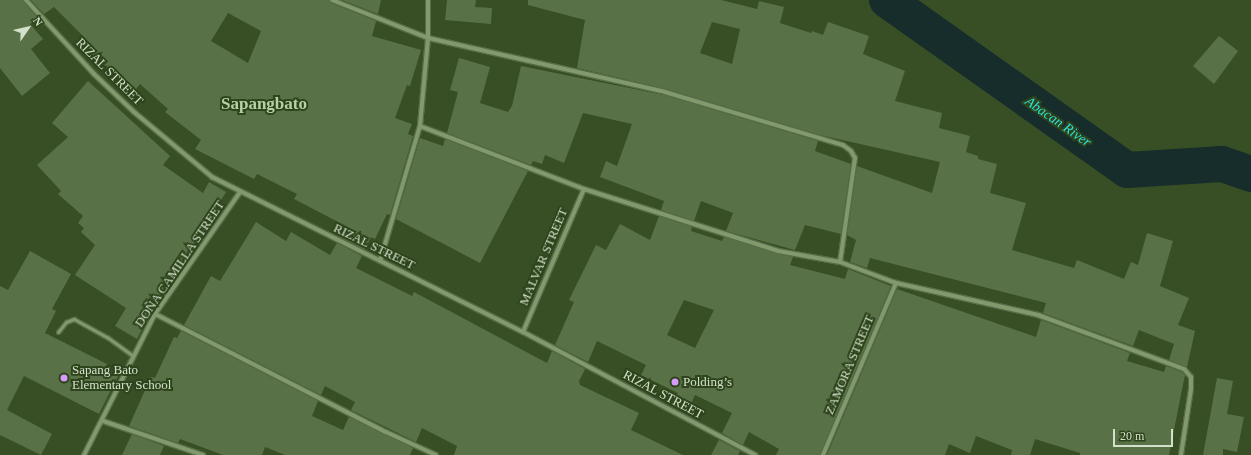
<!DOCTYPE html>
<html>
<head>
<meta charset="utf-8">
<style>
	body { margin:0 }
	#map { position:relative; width:1251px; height:455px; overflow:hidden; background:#384f26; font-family:Georgia,serif }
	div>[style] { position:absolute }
	.river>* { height:36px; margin:-18px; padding:0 18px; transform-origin:18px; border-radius:18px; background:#172d2c }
	.building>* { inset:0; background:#597147 }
	.roads { filter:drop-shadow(1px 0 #596b49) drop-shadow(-1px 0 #596b49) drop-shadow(0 1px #596b49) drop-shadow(0 -1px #596b49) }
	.lane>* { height:3px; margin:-1.5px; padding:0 1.5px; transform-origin:1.5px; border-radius:1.5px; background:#80996d }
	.street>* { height:4px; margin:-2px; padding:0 2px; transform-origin:2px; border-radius:2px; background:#80996d }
	.dots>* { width:11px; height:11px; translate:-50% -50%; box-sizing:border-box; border:2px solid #2e441c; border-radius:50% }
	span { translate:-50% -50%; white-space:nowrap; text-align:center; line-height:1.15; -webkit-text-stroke:4px #2e441c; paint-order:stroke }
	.street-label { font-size:13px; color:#d3e1ca }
	.poi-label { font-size:13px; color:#d3e1ca }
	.left { translate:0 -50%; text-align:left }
	.water-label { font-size:14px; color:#2ae2de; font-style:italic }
	.district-label { font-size:17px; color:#b6d1a3; font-weight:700 }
	.north { position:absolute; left:8px; top:8px; width:40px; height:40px; -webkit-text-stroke:3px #2e441c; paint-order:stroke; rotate:56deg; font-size:11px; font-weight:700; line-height:16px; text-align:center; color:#d3e1ca }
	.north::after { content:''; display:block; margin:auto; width:14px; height:18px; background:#d3e1ca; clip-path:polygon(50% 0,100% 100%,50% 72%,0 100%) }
	.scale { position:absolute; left:1113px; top:429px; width:60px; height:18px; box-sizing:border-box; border:2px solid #d3e1ca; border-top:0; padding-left:5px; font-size:12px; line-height:14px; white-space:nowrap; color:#d3e1ca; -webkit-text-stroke:3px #2e441c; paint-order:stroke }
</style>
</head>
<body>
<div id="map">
	<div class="river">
		<i style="left:887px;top:0;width:294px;rotate:35.3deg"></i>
		<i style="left:1127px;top:170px;width:95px;rotate:-3.6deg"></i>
		<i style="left:1222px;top:164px;width:31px;rotate:19deg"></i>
	</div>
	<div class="building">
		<i style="clip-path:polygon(0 0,23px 0,38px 18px,30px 24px,43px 39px,31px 49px,50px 73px,22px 96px,0 68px)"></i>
		<i style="clip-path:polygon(evenodd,31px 0,329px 0,331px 3px,376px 21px,372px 36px,421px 50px,410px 86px,407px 85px,395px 118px,412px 124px,408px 134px,413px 136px,390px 215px,387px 214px,375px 239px,371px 237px,365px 250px,340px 237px,346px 226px,294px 199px,297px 194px,257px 174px,254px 179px,195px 149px,201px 140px,165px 112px,168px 109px,140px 84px,136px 89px,86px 50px,91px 44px,54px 7px,44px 14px,31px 0,228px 13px,261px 31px,248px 63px,211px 41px,228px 13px)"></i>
		<i style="clip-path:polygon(342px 0,381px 0,378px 14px)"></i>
		<i style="clip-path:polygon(447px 0,476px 0,475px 7px,492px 8px,491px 24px,445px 20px)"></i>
		<i style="clip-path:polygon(evenodd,528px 0,721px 0,757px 9px,759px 1px,784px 7px,780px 23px,811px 33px,812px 31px,823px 35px,828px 22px,869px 36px,863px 54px,905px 71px,895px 101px,942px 113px,939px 128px,970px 136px,966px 152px,978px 156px,978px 159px,997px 164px,990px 193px,1026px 203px,1012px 250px,1074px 268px,1077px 260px,1124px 279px,1131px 262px,1138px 265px,1147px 233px,1173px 241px,1160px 286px,1189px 298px,1178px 325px,1195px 331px,1187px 367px,1169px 360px,1174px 344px,1139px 330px,1133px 346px,1043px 313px,1046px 303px,870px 258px,867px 268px,850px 262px,856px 240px,847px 235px,857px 166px,932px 193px,940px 162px,820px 135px,666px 89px,577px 68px,585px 20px,528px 5px,528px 0,712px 22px,740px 29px,732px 64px,700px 53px,712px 22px)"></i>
		<i style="clip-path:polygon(1219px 36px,1238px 51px,1214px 84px,1193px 66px)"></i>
		<i style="clip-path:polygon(459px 58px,490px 67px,480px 103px,508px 112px,512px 106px,521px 66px,664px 95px,818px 141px,815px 151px,851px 164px,841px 234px,805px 225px,795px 250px,726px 231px,733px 213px,701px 201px,694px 221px,661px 210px,664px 201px,600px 177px,606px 161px,617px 166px,632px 124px,583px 113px,564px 163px,545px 155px,542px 164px,533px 161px,531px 165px,447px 133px,458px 92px,450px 90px)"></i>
		<i style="clip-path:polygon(88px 81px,170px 156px,163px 165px,203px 193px,209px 182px,226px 192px,216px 209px,215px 218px,199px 245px,195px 242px,176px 274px,172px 272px,137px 339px,115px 326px,126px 308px,75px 275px,95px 245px,81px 232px,84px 228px,78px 223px,83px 216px,58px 194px,61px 191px,37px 165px,68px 137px,52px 123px)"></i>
		<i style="clip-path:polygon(420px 138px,443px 146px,445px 139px,528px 171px,480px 263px,396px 219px)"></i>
		<i style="clip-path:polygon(evenodd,659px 216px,692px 227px,691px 231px,722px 241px,724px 237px,793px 257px,790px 265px,845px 279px,848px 269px,891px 286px,820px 455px,776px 455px,779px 449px,749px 432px,743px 445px,722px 433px,732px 413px,695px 395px,690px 406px,675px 399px,678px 393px,641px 375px,646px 365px,597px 341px,588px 362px,555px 345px,574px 302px,569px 300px,596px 245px,606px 250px,620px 224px,650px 240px,659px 216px,684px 300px,714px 310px,695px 348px,667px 335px,684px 300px)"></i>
		<i style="clip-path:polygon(256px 222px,286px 241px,291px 232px,330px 255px,337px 243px,362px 256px,356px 268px,412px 296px,414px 292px,547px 363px,552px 351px,585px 369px,579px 381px,580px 385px,639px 413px,631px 430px,683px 455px,454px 455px,457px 446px,422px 428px,416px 442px,351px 410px,355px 402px,325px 386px,321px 395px,184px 325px,211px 276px,220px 281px)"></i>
		<i style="clip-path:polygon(30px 251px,71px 274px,52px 309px,56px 311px,45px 333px,107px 364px,104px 368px,118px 376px,99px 414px,24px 376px,7px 410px,52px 434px,41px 455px,0 435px,0 286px,8px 290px)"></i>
		<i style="clip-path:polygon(897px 289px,1036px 337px,1041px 320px,1130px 353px,1127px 361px,1164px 372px,1166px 366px,1182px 372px,1185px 375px,1169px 455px,1080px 455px,1080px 453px,1035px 439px,1030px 455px,1011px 455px,1012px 450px,976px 436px,970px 453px,949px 444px,945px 455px,827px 455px)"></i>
		<i style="clip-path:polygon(181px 331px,318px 401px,312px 416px,343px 430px,349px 417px,413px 448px,410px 455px,285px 455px,265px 447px,262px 455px,223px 455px,180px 439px,178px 443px,129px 426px,151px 377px,155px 378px,174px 337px,177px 338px)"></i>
		<i style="clip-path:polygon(1217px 378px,1233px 381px,1227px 414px,1244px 417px,1237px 452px,1223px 449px,1223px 455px,1203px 455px)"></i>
		<i style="clip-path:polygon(132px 434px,164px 446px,160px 455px,122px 455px)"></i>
		<i style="clip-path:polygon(719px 440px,740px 451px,738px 455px,711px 455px)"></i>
	</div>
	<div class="roads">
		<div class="lane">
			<i style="left:58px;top:332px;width:13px;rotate:-51deg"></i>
			<i style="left:66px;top:322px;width:9px;rotate:-21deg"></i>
			<i style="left:74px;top:319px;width:38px;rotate:29deg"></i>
			<i style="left:107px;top:337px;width:32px;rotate:36deg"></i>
		</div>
		<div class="street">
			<i style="left:26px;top:0;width:100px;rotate:47.4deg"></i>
			<i style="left:94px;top:74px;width:55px;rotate:43.5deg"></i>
			<i style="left:134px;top:112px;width:102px;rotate:39.8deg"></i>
			<i style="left:212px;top:177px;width:347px;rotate:26.5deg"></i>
			<i style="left:523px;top:332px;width:263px;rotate:27.9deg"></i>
			<i style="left:332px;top:0;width:103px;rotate:21.6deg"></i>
			<i style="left:428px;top:38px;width:243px;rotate:12.8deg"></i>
			<i style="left:665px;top:92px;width:186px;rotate:16.6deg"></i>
			<i style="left:843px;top:145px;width:10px;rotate:37deg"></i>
			<i style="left:851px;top:151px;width:8px;rotate:60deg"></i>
			<i style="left:855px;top:158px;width:105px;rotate:98.2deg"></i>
			<i style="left:420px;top:126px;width:176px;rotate:21deg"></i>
			<i style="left:584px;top:189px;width:204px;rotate:17.7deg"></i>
			<i style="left:778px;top:251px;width:63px;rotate:10.1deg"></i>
			<i style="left:840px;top:262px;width:60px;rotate:20.6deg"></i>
			<i style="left:896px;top:283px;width:146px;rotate:12.7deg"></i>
			<i style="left:1038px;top:315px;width:156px;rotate:20.3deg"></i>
			<i style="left:1184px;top:369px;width:11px;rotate:49deg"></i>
			<i style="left:1191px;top:377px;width:12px;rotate:90deg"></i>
			<i style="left:1191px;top:389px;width:67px;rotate:98.6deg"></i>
			<i style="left:380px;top:261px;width:141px;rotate:-73.5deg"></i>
			<i style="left:420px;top:126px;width:88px;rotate:-84.8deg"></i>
			<i style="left:428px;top:38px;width:38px;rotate:-90deg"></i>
			<i style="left:155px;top:314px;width:259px;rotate:27.1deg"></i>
			<i style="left:386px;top:432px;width:55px;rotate:24.7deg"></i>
			<i style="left:523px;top:332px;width:155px;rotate:-66.9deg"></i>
			<i style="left:103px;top:421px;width:106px;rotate:18.8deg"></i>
			<i style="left:84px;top:455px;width:158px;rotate:-63.3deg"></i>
			<i style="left:155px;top:314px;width:149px;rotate:-55.1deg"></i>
			<i style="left:823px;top:455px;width:187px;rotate:-67deg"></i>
		</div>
	</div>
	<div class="dots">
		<i style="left:64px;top:378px;background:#d79bf9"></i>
		<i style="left:675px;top:382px;background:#d79bf9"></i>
	</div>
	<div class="street-label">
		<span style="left:109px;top:72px;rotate:45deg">RIZAL STREET</span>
		<span style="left:374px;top:247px;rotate:26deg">RIZAL STREET</span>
		<span style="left:544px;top:257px;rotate:-67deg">MALVAR STREET</span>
		<span style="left:180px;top:264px;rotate:-56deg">DOÑA CAMILLA STREET</span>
		<span style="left:850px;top:365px;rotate:-67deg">ZAMORA STREET</span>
		<span style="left:663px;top:395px;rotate:28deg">RIZAL STREET</span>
	</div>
	<div class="poi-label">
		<span class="left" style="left:72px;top:378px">Sapang Bato<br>Elementary School</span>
		<span class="left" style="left:683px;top:382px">Polding’s</span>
	</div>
	<div class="water-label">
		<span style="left:1058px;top:122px;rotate:35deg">Abacan River</span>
	</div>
	<div class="district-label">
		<span style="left:264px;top:104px">Sapangbato</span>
	</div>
	<div class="north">N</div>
	<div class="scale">20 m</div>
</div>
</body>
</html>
